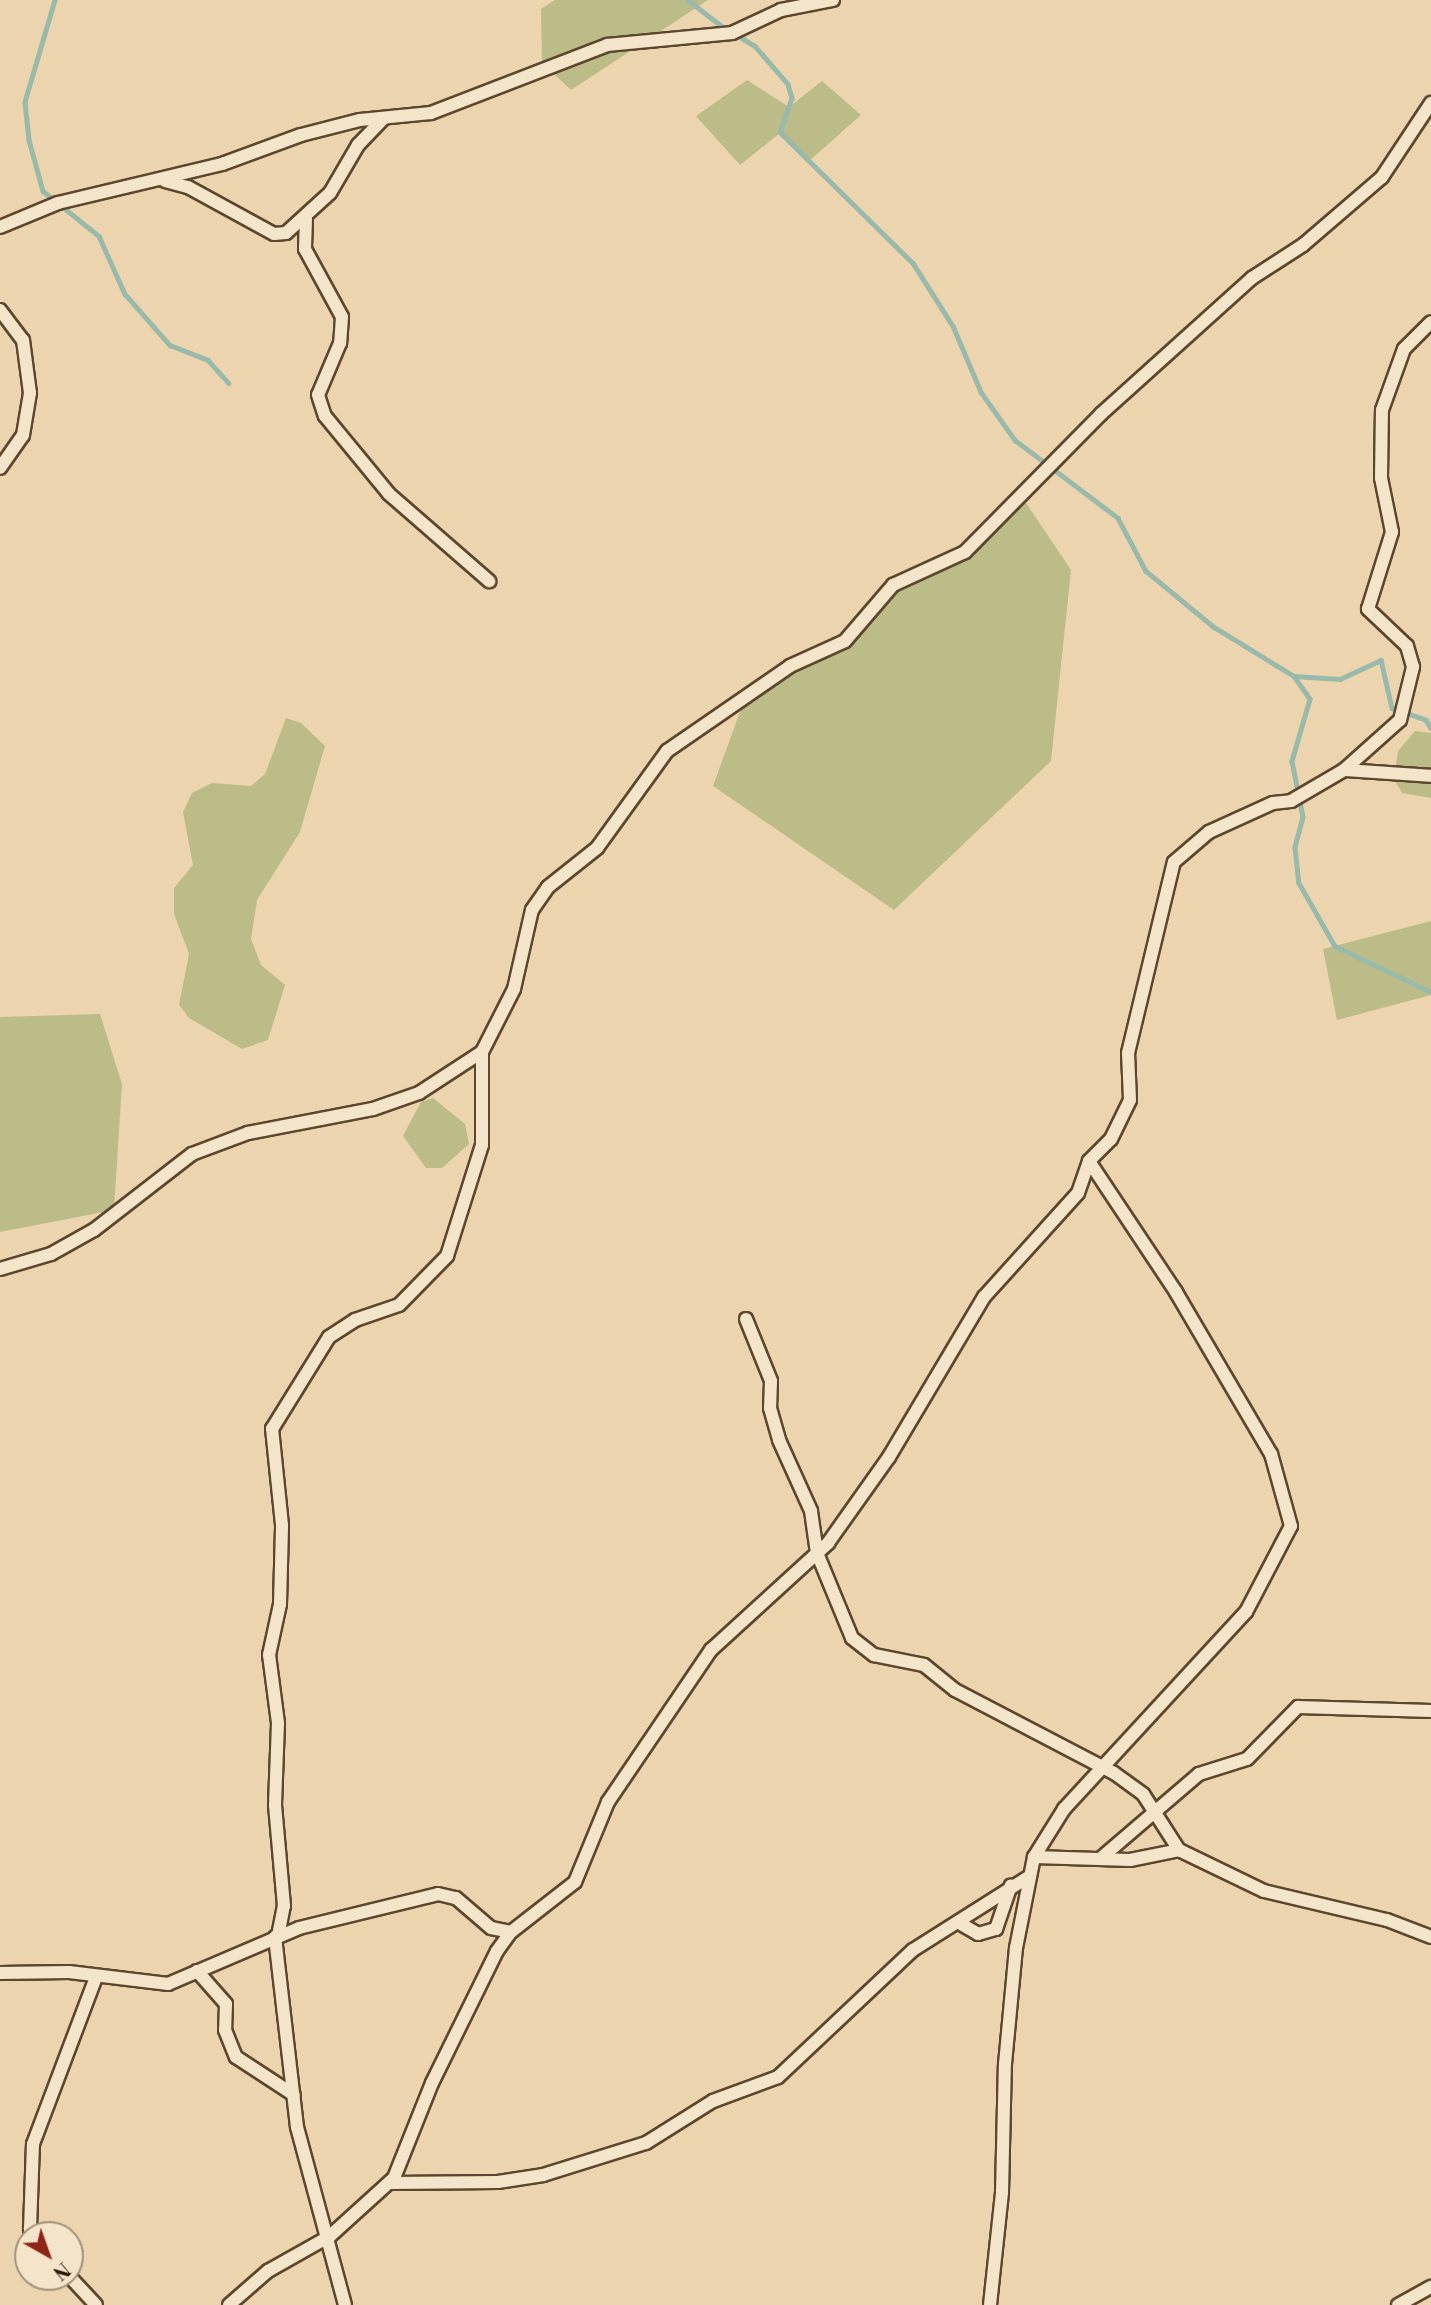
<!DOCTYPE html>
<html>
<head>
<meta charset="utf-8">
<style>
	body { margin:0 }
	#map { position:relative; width:1431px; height:2305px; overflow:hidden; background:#ecd5ae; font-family:"Libre Bodoni",serif }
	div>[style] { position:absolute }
	.green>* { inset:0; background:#bbbc88 }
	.stream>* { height:4.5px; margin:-2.25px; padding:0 2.25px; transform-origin:2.25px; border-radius:2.25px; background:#99b9aa }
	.roads { filter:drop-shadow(2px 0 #5c472e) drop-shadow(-2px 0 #5c472e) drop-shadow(0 2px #5c472e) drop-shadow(0 -2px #5c472e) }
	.minor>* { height:12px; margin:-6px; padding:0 6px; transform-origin:6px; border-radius:6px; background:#f3e4ca }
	span { translate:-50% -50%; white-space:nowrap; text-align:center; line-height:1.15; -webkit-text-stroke:5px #f3e4ca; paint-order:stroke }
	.north { position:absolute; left:14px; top:2221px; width:70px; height:70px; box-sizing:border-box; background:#f3e4ca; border:2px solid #a3927b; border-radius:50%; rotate:140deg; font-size:19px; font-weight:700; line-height:28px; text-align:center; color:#2c1804 }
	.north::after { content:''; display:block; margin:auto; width:24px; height:32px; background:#8f2418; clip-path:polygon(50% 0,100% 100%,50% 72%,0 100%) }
</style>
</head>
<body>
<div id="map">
	<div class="green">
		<i style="clip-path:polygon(555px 0,708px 0,571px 90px,542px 63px,541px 9px)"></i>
		<i style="clip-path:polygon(747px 80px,789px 107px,822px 81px,861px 115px,808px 162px,780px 133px,740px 165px,696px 116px)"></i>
		<i style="clip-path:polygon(1020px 494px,1071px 570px,1051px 761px,894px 910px,713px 786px,745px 698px,790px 666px,839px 649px,885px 591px,945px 568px)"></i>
		<i style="clip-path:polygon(286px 718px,301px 723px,325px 746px,300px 832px,257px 900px,251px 939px,261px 965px,285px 985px,268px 1040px,242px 1049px,189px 1018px,179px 1005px,189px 954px,174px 914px,174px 888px,193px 865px,183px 812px,192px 793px,212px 783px,251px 786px,265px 774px)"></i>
		<i style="clip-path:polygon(1415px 731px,1431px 733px,1431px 798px,1402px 793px,1394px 779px,1398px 751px)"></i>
		<i style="clip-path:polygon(1431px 921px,1431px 995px,1337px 1020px,1323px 949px)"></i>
		<i style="clip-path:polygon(100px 1014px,122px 1084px,114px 1210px,0 1232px,0 1017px)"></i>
		<i style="clip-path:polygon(433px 1098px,465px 1124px,469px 1144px,442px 1168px,426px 1168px,403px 1136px,421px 1102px)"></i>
	</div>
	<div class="stream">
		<i style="left:55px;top:0;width:106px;rotate:106.4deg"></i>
		<i style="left:25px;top:102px;width:38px;rotate:84deg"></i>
		<i style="left:29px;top:140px;width:53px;rotate:74.6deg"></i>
		<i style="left:43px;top:191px;width:72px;rotate:38.8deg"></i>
		<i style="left:99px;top:236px;width:64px;rotate:65.9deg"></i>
		<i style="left:125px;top:294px;width:68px;rotate:48.6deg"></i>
		<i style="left:170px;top:345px;width:41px;rotate:21.5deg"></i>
		<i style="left:208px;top:360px;width:31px;rotate:48deg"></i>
		<i style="left:688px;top:0;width:49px;rotate:37.6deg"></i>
		<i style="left:735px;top:34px;width:23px;rotate:31deg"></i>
		<i style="left:755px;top:46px;width:50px;rotate:49deg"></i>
		<i style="left:788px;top:84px;width:15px;rotate:74deg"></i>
		<i style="left:792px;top:98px;width:36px;rotate:109deg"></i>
		<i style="left:780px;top:132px;width:187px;rotate:44.6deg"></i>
		<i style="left:913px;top:263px;width:75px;rotate:57.6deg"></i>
		<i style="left:953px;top:326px;width:72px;rotate:67deg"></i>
		<i style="left:981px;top:392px;width:59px;rotate:54.7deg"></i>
		<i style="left:1015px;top:440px;width:129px;rotate:37.1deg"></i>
		<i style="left:1118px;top:518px;width:60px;rotate:62.2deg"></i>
		<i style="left:1146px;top:571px;width:88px;rotate:39.5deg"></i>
		<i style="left:1214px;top:627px;width:94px;rotate:31.5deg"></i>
		<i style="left:1294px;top:676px;width:28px;rotate:55deg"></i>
		<i style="left:1310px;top:699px;width:65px;rotate:106.2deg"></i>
		<i style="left:1292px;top:761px;width:57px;rotate:78.9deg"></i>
		<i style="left:1303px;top:817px;width:31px;rotate:105deg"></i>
		<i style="left:1295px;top:847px;width:36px;rotate:84deg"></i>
		<i style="left:1299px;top:883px;width:73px;rotate:60.3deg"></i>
		<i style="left:1335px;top:946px;width:106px;rotate:25.6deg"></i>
		<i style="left:1294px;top:676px;width:46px;rotate:3.7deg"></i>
		<i style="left:1340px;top:679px;width:45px;rotate:-24.9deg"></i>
		<i style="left:1381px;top:660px;width:49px;rotate:77.1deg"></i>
		<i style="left:1392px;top:708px;width:36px;rotate:19deg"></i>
		<i style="left:1426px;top:720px;width:9px;rotate:58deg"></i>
	</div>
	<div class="roads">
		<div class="minor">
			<i style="left:165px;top:181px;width:24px;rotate:15deg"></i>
			<i style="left:188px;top:187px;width:98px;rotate:28.7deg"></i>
			<i style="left:274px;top:234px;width:12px;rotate:-5deg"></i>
			<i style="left:286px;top:233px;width:59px;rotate:-42.3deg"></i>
			<i style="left:330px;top:193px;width:56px;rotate:-59.7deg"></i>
			<i style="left:358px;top:145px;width:37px;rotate:-46deg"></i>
			<i style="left:306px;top:219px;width:30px;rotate:92deg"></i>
			<i style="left:305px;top:249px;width:77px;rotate:61.4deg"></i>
			<i style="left:342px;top:317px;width:26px;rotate:94deg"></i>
			<i style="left:340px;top:343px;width:56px;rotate:112.9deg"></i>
			<i style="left:318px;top:395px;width:22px;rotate:72deg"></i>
			<i style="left:325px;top:416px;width:101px;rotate:50.6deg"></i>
			<i style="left:389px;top:494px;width:133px;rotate:41deg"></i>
			<i style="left:0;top:227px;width:63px;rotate:-22.5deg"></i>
			<i style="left:58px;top:203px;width:169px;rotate:-13.4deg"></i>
			<i style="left:222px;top:164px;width:84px;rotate:-20.2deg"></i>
			<i style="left:301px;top:135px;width:61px;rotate:-14.3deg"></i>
			<i style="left:360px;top:120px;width:71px;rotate:-5.6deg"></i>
			<i style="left:431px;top:113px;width:189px;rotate:-21.1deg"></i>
			<i style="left:607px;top:45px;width:126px;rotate:-5.5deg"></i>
			<i style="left:732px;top:33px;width:54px;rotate:-25.1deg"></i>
			<i style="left:781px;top:10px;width:53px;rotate:-10.9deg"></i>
			<i style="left:0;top:310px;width:38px;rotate:53deg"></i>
			<i style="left:23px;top:340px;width:53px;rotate:82.5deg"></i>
			<i style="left:30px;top:393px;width:43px;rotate:99.5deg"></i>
			<i style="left:23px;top:435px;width:40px;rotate:124.9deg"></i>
			<i style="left:1344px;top:770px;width:87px;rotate:3.9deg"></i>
			<i style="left:0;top:1269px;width:53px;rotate:-16.4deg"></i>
			<i style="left:51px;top:1254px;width:49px;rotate:-29.2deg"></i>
			<i style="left:94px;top:1230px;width:124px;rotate:-37.8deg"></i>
			<i style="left:192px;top:1154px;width:60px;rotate:-20.6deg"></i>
			<i style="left:248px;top:1133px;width:127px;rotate:-10.9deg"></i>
			<i style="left:373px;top:1109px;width:49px;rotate:-19.2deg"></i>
			<i style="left:419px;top:1093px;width:75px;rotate:-33.1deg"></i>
			<i style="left:746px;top:1319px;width:67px;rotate:68deg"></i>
			<i style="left:771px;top:1381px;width:27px;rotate:92deg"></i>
			<i style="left:770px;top:1408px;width:33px;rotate:74deg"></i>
			<i style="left:779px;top:1440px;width:78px;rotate:65.7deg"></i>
			<i style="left:811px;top:1511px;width:42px;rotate:81.9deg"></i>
			<i style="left:817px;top:1553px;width:92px;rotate:67.6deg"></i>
			<i style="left:852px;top:1638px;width:28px;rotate:38deg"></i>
			<i style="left:874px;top:1655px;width:51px;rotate:11.3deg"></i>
			<i style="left:924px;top:1665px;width:40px;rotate:39deg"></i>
			<i style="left:955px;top:1690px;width:179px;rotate:27.6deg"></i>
			<i style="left:1114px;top:1773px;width:36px;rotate:36deg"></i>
			<i style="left:1143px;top:1794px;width:67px;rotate:57.3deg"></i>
			<i style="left:1034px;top:1857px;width:96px;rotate:1.8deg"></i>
			<i style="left:1130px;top:1860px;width:50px;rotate:-11.5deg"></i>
			<i style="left:1179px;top:1850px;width:94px;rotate:25.8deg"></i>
			<i style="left:1264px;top:1891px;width:126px;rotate:13.3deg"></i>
			<i style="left:1387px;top:1920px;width:47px;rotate:21.1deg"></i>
			<i style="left:1101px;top:1858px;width:129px;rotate:-40.6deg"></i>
			<i style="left:1199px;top:1774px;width:50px;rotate:-17.4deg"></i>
			<i style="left:1247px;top:1759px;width:73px;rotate:-45.6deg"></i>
			<i style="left:1298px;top:1707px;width:133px;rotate:1.7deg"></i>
			<i style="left:961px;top:1924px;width:20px;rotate:30deg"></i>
			<i style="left:978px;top:1934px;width:19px;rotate:-16deg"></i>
			<i style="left:996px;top:1929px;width:46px;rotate:-71.2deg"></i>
			<i style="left:278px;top:1936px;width:31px;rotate:-79deg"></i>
			<i style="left:284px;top:1906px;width:101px;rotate:-95.1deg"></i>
			<i style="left:275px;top:1805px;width:82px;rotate:-87.9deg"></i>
			<i style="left:278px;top:1723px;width:69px;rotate:-97.5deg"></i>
			<i style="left:269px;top:1655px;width:52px;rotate:-77.8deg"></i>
			<i style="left:280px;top:1604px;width:79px;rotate:-88.5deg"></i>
			<i style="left:282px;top:1525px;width:97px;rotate:-95.9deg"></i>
			<i style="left:272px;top:1429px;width:108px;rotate:-58.2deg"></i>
			<i style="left:329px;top:1337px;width:31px;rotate:-33deg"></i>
			<i style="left:355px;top:1320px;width:46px;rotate:-18.8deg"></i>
			<i style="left:399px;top:1305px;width:69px;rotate:-45.6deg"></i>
			<i style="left:447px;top:1256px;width:116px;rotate:-72.5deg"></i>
			<i style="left:482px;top:1145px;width:93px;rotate:-90deg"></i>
			<i style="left:482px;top:1052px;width:71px;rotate:-63.1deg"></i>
			<i style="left:514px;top:989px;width:81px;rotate:-77.2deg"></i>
			<i style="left:532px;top:910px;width:28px;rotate:-55deg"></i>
			<i style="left:548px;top:887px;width:63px;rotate:-38.5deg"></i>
			<i style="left:597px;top:848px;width:120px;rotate:-54.2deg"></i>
			<i style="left:667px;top:751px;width:150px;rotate:-34.6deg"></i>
			<i style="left:790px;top:666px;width:60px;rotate:-24.4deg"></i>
			<i style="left:845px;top:641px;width:74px;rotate:-49.4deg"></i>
			<i style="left:893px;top:585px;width:79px;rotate:-24.6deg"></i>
			<i style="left:965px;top:552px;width:194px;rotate:-45.4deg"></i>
			<i style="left:1101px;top:414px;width:203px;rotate:-42deg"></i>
			<i style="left:1252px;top:278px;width:61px;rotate:-32.9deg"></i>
			<i style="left:1303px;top:245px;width:104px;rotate:-40.7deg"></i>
			<i style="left:1382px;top:177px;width:89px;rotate:-56.5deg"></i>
			<i style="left:275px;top:1937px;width:191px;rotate:83.4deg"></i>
			<i style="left:297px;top:2127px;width:184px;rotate:74.9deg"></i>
			<i style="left:197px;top:1971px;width:44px;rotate:48.7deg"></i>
			<i style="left:226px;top:2004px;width:26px;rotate:92deg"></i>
			<i style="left:225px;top:2030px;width:29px;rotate:68deg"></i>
			<i style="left:236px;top:2057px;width:69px;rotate:33.2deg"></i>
			<i style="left:0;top:1973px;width:69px;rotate:-0.8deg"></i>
			<i style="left:69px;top:1972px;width:100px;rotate:6.9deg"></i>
			<i style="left:168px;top:1984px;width:142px;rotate:-23.1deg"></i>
			<i style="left:299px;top:1928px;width:143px;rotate:-13.7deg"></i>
			<i style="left:438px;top:1894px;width:18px;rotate:13deg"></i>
			<i style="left:456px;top:1898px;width:46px;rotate:40.6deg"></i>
			<i style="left:491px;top:1928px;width:20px;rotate:11deg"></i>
			<i style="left:390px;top:2183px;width:108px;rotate:-0.5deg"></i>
			<i style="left:498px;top:2182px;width:46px;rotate:-8.8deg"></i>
			<i style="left:543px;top:2175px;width:108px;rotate:-17.3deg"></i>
			<i style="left:646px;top:2143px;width:79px;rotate:-32.1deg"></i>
			<i style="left:713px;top:2101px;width:69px;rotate:-20.3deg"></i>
			<i style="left:778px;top:2077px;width:185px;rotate:-43.3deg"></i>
			<i style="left:913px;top:1950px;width:138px;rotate:-32.3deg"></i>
			<i style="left:35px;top:2235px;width:8px;rotate:-130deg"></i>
			<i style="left:30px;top:2229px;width:85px;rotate:-88deg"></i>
			<i style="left:33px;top:2144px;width:178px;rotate:-69.3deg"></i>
			<i style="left:70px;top:2277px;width:38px;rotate:47deg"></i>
			<i style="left:229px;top:2305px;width:52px;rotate:-41.1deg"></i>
			<i style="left:268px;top:2271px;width:71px;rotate:-29.4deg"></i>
			<i style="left:330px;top:2236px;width:86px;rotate:-42.2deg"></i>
			<i style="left:394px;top:2178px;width:102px;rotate:-68.2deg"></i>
			<i style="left:432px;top:2083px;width:147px;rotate:-63.8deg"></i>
			<i style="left:497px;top:1951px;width:24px;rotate:-54deg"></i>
			<i style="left:511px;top:1932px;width:81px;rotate:-38deg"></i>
			<i style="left:575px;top:1882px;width:87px;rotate:-67.6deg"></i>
			<i style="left:608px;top:1802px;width:184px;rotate:-55.9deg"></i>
			<i style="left:711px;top:1650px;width:159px;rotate:-42.4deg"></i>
			<i style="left:828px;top:1543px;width:105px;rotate:-54.7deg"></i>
			<i style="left:889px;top:1457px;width:186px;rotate:-59.3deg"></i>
			<i style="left:984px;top:1297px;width:140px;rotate:-47.9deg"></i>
			<i style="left:1078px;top:1193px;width:34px;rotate:-71deg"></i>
			<i style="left:1089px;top:1161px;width:31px;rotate:-45deg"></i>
			<i style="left:1111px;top:1139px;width:43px;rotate:-64deg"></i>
			<i style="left:1130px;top:1100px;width:47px;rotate:-92.4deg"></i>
			<i style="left:1128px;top:1053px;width:196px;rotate:-76.5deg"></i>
			<i style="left:1174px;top:862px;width:46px;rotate:-40.6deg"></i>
			<i style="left:1209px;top:832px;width:70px;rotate:-24.4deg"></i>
			<i style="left:1273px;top:803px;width:18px;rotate:-6deg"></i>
			<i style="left:1291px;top:801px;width:61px;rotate:-30.3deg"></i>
			<i style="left:1344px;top:770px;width:75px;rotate:-41.8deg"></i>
			<i style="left:1400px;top:720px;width:55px;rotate:-76.2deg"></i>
			<i style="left:1413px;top:667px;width:22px;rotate:-106deg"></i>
			<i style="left:1407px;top:646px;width:54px;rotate:-136.5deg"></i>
			<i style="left:1368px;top:609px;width:81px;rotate:-72.7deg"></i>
			<i style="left:1392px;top:532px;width:55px;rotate:-101.5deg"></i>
			<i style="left:1381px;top:478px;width:68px;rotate:-89.2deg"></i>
			<i style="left:1382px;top:410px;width:65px;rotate:-70.2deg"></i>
			<i style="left:1404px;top:349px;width:38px;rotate:-45deg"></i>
			<i style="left:990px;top:2305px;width:114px;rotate:-83.9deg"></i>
			<i style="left:1002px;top:2192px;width:128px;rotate:-88.7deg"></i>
			<i style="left:1005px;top:2064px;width:117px;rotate:-84.6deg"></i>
			<i style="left:1016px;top:1948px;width:93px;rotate:-78.8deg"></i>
			<i style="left:1034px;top:1857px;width:57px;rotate:-58deg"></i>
			<i style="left:1064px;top:1809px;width:268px;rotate:-47.3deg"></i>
			<i style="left:1246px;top:1612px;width:97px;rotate:-62.4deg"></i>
			<i style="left:1291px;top:1526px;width:75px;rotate:-105.5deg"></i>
			<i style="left:1271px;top:1454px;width:188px;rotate:-120.4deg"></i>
			<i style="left:1176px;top:1292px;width:157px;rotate:-123.6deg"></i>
			<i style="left:1398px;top:2305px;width:38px;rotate:-29deg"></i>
		</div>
	</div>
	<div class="north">N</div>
</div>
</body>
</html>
